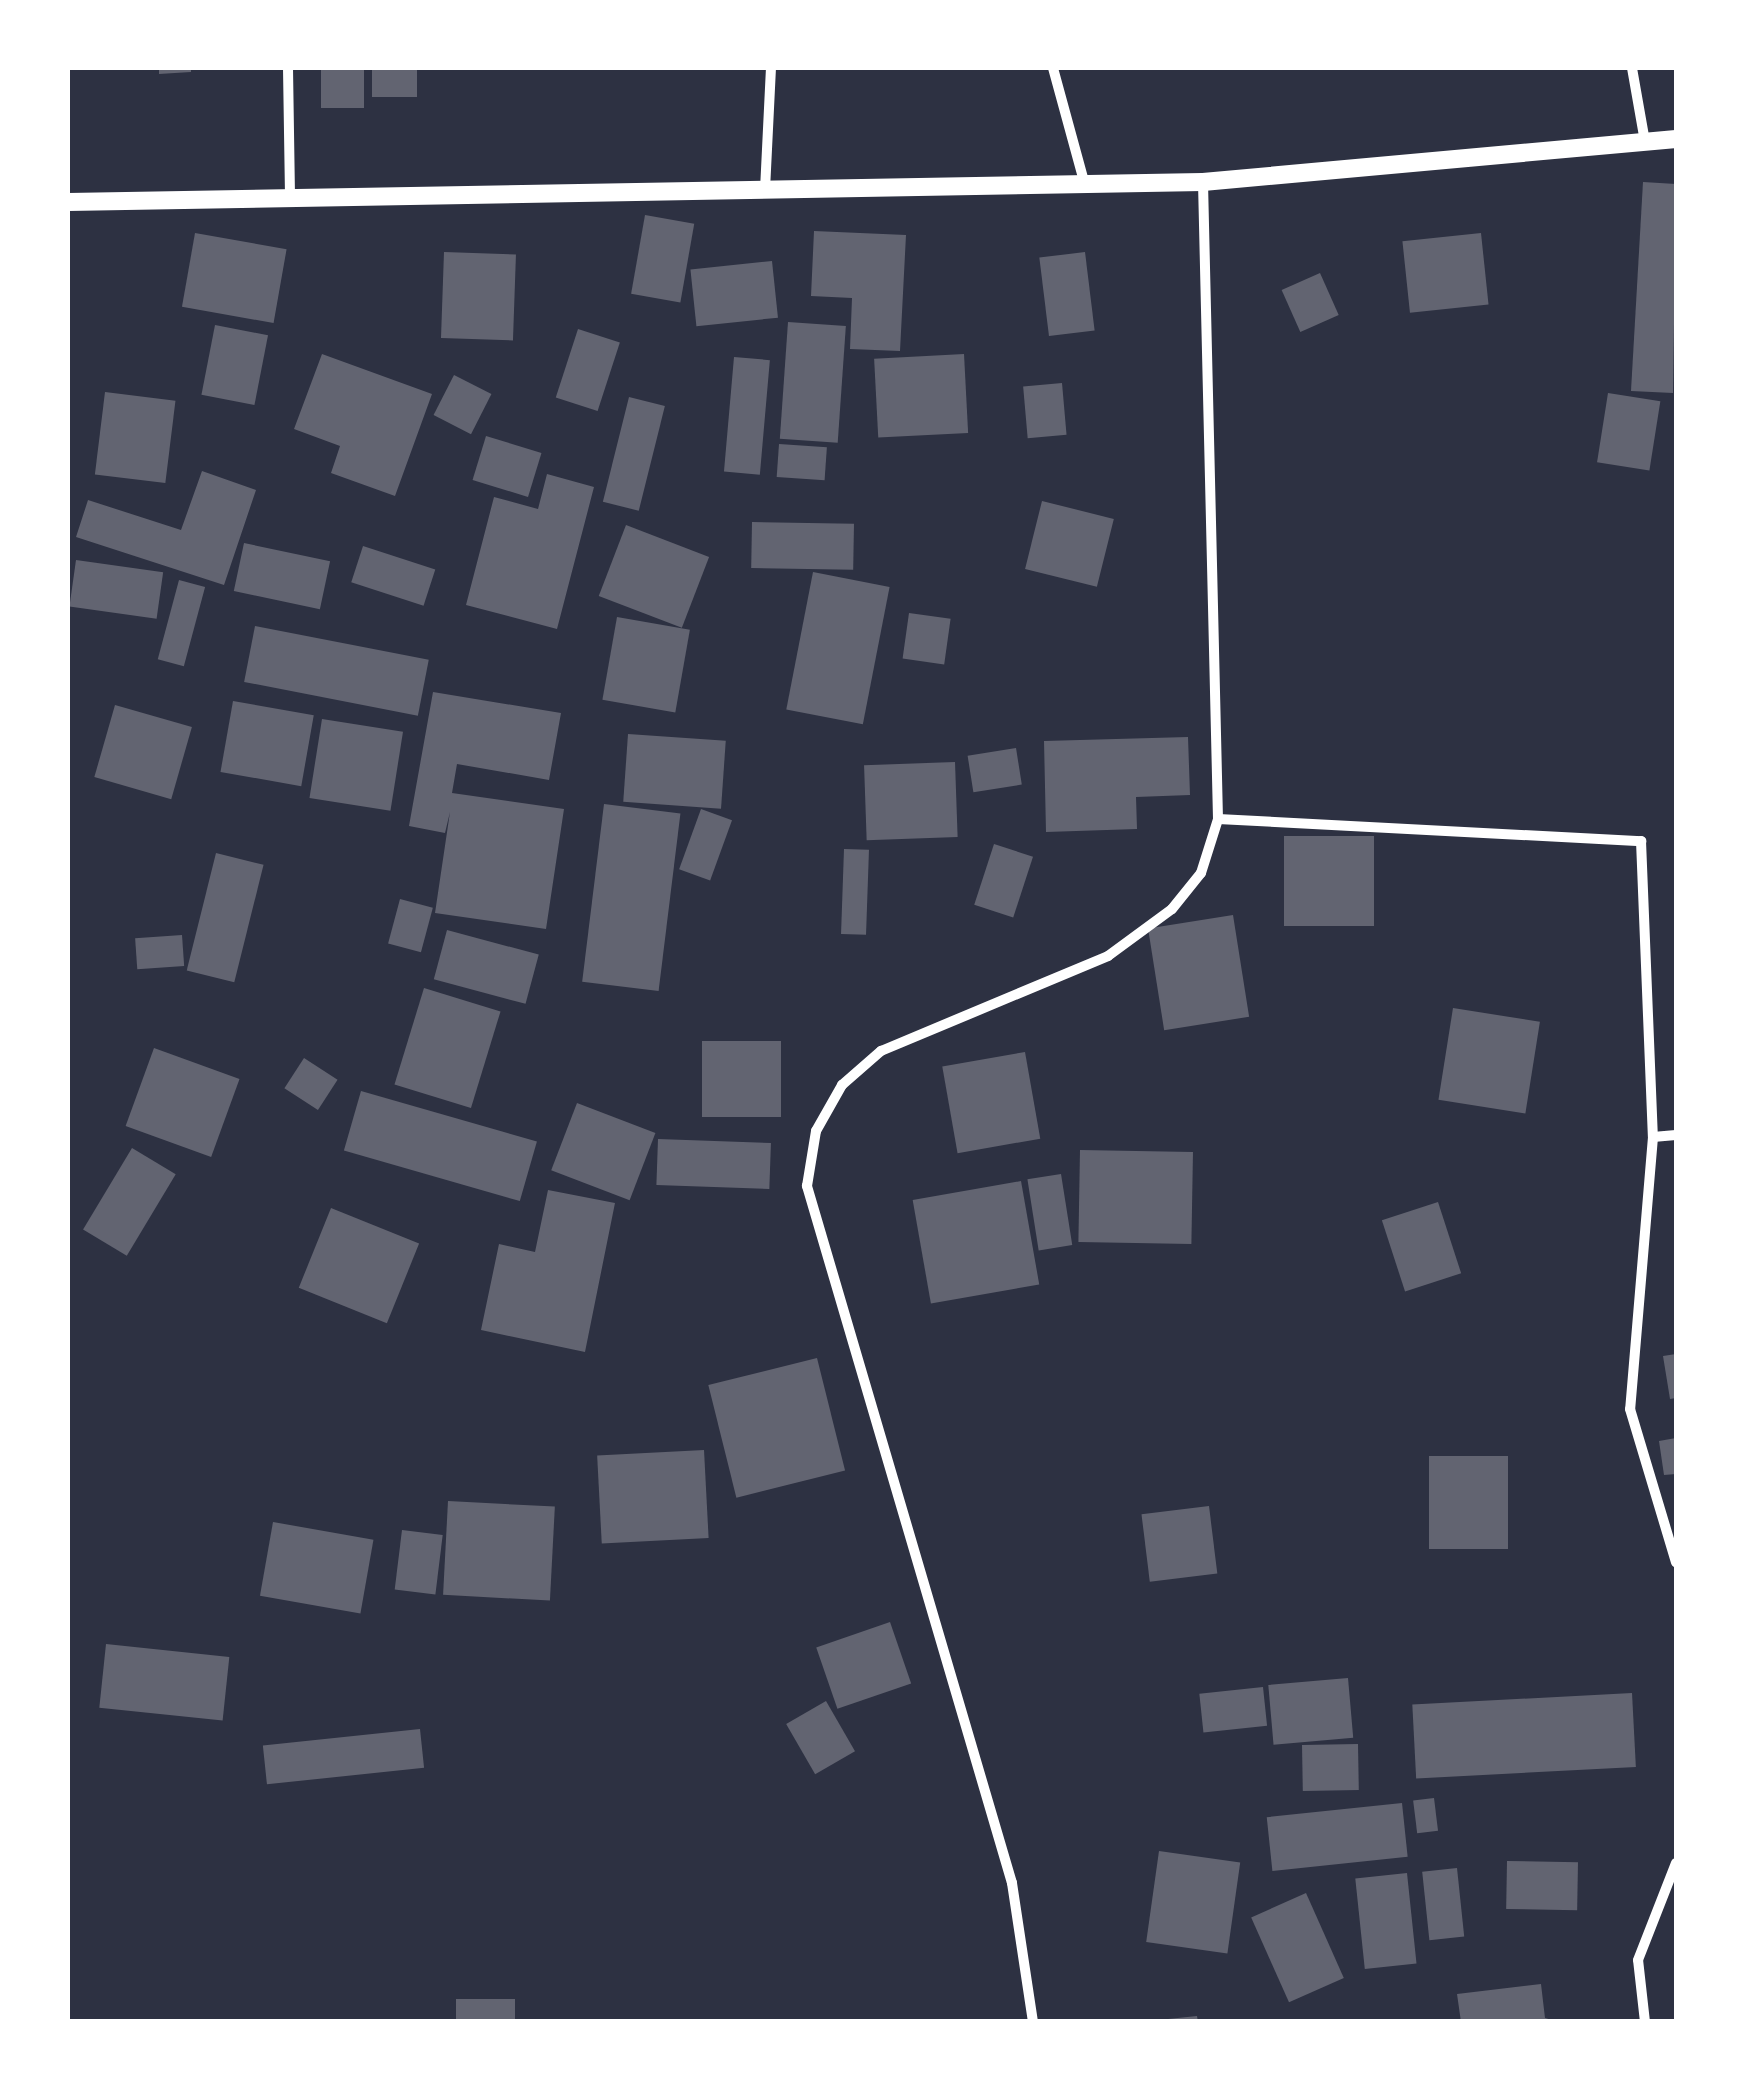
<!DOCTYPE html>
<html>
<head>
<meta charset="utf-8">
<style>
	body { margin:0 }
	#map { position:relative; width:1744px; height:2089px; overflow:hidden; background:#2d3142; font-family:"Alegreya Sans",sans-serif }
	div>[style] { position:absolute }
	.building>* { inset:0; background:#626471; transform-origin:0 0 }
	.minor>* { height:10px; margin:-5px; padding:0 5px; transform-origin:5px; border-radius:5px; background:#fff }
	.tertiary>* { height:18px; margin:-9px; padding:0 9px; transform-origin:9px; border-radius:9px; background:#fff }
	span { translate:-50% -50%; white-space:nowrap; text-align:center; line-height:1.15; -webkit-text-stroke:10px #fff; paint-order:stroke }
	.frame { position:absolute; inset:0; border:70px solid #fff; pointer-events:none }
</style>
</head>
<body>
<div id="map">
	<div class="building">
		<i style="clip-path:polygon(159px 68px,191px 68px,191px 72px,159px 74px)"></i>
		<i style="left:321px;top:68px;width:43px;height:40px"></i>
		<i style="left:372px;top:68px;width:45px;height:29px"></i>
		<i style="clip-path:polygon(1643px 182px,1676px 184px,1673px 393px,1631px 391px)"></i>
		<i style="left:645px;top:215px;width:50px;height:80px;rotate:10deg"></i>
		<i style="clip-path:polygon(814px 231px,906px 235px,900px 351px,850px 349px,852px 298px,811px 296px)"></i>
		<i style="left:195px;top:233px;width:93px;height:75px;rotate:10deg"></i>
		<i style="left:1481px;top:233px;width:72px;height:79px;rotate:84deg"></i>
		<i style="left:444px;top:252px;width:72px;height:86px;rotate:2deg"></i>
		<i style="left:1085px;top:252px;width:79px;height:46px;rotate:83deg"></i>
		<i style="left:772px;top:261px;width:57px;height:82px;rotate:84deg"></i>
		<i style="left:1320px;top:273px;width:46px;height:42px;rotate:66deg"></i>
		<i style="left:788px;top:322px;width:58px;height:117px;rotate:4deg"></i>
		<i style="left:215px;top:325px;width:54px;height:71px;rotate:11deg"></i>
		<i style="left:578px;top:329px;width:44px;height:72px;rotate:18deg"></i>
		<i style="clip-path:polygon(322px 354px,432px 394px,395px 496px,331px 473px,340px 446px,294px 429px)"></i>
		<i style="left:964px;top:354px;width:79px;height:90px;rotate:87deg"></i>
		<i style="left:734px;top:357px;width:36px;height:115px;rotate:5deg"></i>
		<i style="left:454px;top:375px;width:42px;height:45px;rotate:27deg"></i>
		<i style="left:1062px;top:383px;width:52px;height:39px;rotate:85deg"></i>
		<i style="left:105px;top:392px;width:71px;height:83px;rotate:7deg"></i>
		<i style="left:1608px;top:393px;width:53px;height:70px;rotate:9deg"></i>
		<i style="left:629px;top:397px;width:37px;height:108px;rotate:14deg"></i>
		<i style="left:486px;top:436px;width:58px;height:46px;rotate:17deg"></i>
		<i style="left:779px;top:444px;width:48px;height:33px;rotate:4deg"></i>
		<i style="clip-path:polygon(202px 471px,256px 490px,224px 585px,76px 537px,88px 500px,181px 530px)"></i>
		<i style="clip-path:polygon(547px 474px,594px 487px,557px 629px,466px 605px,494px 497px,538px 509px)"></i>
		<i style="left:1042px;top:501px;width:74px;height:70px;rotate:14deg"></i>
		<i style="left:752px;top:522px;width:102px;height:46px;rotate:1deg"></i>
		<i style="left:626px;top:525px;width:89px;height:76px;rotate:21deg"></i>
		<i style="left:244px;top:543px;width:88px;height:49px;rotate:12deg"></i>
		<i style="left:363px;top:546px;width:76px;height:38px;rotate:18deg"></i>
		<i style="left:76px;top:560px;width:88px;height:47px;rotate:8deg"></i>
		<i style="left:813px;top:572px;width:78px;height:140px;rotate:11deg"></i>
		<i style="left:179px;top:580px;width:27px;height:82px;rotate:15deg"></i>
		<i style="left:909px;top:613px;width:42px;height:46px;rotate:8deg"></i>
		<i style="left:617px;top:617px;width:74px;height:84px;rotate:10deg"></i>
		<i style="left:255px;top:626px;width:177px;height:57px;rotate:11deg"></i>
		<i style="clip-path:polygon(433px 692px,561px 713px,549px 780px,457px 764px,452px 793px,564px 809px,546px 929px,435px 913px,450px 812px,445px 833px,409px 826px)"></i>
		<i style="left:233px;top:701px;width:82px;height:72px;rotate:10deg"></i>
		<i style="left:115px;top:705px;width:80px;height:75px;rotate:16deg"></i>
		<i style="left:322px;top:719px;width:82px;height:80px;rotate:9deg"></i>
		<i style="left:628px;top:734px;width:98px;height:68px;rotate:4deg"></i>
		<i style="clip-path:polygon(1188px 737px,1190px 795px,1136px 797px,1137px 829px,1046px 832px,1044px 741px)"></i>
		<i style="left:1016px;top:748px;width:37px;height:49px;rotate:81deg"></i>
		<i style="left:955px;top:762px;width:75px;height:91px;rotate:88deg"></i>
		<i style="left:604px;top:804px;width:77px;height:179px;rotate:7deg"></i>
		<i style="left:701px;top:809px;width:33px;height:64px;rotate:20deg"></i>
		<i style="left:1284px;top:836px;width:90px;height:90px"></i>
		<i style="left:994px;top:844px;width:41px;height:64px;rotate:18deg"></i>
		<i style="left:844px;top:849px;width:25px;height:85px;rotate:2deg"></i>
		<i style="left:216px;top:853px;width:49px;height:121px;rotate:14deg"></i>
		<i style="left:400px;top:899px;width:34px;height:46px;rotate:15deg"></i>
		<i style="left:1233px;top:915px;width:103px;height:86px;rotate:81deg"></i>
		<i style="left:447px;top:930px;width:95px;height:51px;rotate:15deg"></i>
		<i style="left:182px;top:935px;width:31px;height:47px;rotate:86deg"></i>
		<i style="left:424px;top:988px;width:80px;height:101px;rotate:17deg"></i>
		<i style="left:1453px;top:1008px;width:88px;height:93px;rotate:9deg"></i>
		<i style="left:702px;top:1041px;width:79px;height:76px"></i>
		<i style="left:154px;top:1048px;width:91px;height:83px;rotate:20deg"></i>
		<i style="left:1025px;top:1052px;width:88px;height:84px;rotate:80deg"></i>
		<i style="left:304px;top:1058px;width:40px;height:36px;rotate:33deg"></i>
		<i style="left:361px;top:1091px;width:183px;height:62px;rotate:16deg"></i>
		<i style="left:577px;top:1103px;width:84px;height:72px;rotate:21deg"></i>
		<i style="left:658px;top:1139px;width:113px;height:46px;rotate:2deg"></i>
		<i style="left:132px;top:1148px;width:51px;height:95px;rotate:31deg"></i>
		<i style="left:1080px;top:1150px;width:113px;height:92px;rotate:1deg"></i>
		<i style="left:1061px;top:1174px;width:72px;height:34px;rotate:81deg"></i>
		<i style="left:1021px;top:1181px;width:105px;height:110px;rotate:80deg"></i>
		<i style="clip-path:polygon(548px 1190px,615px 1203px,585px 1352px,481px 1330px,499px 1244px,535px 1252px)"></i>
		<i style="left:1438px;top:1202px;width:75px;height:59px;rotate:72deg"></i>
		<i style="left:331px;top:1208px;width:95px;height:86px;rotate:22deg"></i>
		<i style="clip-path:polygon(1676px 1354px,1676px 1398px,1670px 1399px,1663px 1356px)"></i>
		<i style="left:817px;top:1358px;width:116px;height:112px;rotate:76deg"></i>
		<i style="clip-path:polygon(1676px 1438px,1676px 1474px,1664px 1475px,1659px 1441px)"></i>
		<i style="left:704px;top:1450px;width:88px;height:107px;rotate:87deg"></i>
		<i style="left:1429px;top:1456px;width:79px;height:93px"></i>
		<i style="left:448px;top:1501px;width:107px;height:94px;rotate:3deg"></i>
		<i style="left:1209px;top:1506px;width:68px;height:68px;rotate:83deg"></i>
		<i style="left:273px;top:1522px;width:102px;height:75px;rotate:10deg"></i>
		<i style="left:402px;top:1530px;width:41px;height:60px;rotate:7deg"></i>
		<i style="left:890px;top:1622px;width:65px;height:78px;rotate:71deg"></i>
		<i style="left:106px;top:1644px;width:124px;height:64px;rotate:6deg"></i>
		<i style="left:1348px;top:1678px;width:60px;height:80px;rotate:85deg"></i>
		<i style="left:1263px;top:1687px;width:39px;height:64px;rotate:84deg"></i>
		<i style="left:1632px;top:1693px;width:74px;height:220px;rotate:87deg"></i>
		<i style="left:826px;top:1701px;width:58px;height:46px;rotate:60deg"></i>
		<i style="left:420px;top:1729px;width:39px;height:158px;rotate:84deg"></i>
		<i style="left:1358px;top:1744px;width:46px;height:56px;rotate:89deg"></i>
		<i style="left:1434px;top:1798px;width:33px;height:21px;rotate:83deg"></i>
		<i style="left:1402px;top:1803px;width:54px;height:136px;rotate:84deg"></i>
		<i style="left:1159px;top:1851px;width:82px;height:92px;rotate:8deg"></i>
		<i style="left:1507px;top:1861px;width:71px;height:48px;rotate:1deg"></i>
		<i style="left:1457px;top:1868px;width:69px;height:35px;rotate:84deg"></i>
		<i style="left:1407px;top:1873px;width:91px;height:52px;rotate:84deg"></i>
		<i style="left:1306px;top:1893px;width:93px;height:60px;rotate:66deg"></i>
		<i style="clip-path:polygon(1541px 1984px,1545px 2018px,1559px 2022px,1461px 2022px,1457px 1994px)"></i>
		<i style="left:456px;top:1999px;width:59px;height:23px"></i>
		<i style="clip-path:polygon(1197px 2016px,1198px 2022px,1168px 2022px,1168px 2019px)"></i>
	</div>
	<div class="minor">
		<i style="left:288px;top:68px;width:130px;rotate:89.1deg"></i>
		<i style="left:1053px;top:68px;width:121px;rotate:74.7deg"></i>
		<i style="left:1632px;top:68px;width:75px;rotate:80deg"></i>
		<i style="left:765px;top:190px;width:122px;rotate:-87.2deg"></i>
		<i style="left:1218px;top:819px;width:424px;rotate:3deg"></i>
		<i style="left:1641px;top:841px;width:296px;rotate:87.7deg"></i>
		<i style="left:1653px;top:1137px;width:273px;rotate:94.8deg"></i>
		<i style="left:1630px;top:1409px;width:160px;rotate:73.3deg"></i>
		<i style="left:1653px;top:1137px;width:23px;rotate:-5deg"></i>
		<i style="left:1033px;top:2022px;width:141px;rotate:-98.6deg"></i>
		<i style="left:1012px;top:1883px;width:727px;rotate:-106.39deg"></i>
		<i style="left:807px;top:1186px;width:56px;rotate:-80.7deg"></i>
		<i style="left:816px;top:1131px;width:53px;rotate:-60.5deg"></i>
		<i style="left:842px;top:1085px;width:52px;rotate:-41.1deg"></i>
		<i style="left:881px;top:1051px;width:246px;rotate:-22.7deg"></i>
		<i style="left:1108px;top:956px;width:79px;rotate:-36.3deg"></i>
		<i style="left:1172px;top:909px;width:46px;rotate:-51.1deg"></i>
		<i style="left:1201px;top:873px;width:57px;rotate:-72.5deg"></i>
		<i style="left:1218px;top:819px;width:637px;rotate:-91.35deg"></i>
		<i style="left:1645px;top:2022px;width:62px;rotate:-96.4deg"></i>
		<i style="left:1638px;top:1960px;width:104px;rotate:-68.6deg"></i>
	</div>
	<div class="tertiary">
		<i style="left:68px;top:202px;width:1135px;rotate:-1.01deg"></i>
		<i style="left:1203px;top:182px;width:475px;rotate:-5.2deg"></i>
	</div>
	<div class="frame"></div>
</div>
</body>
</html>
